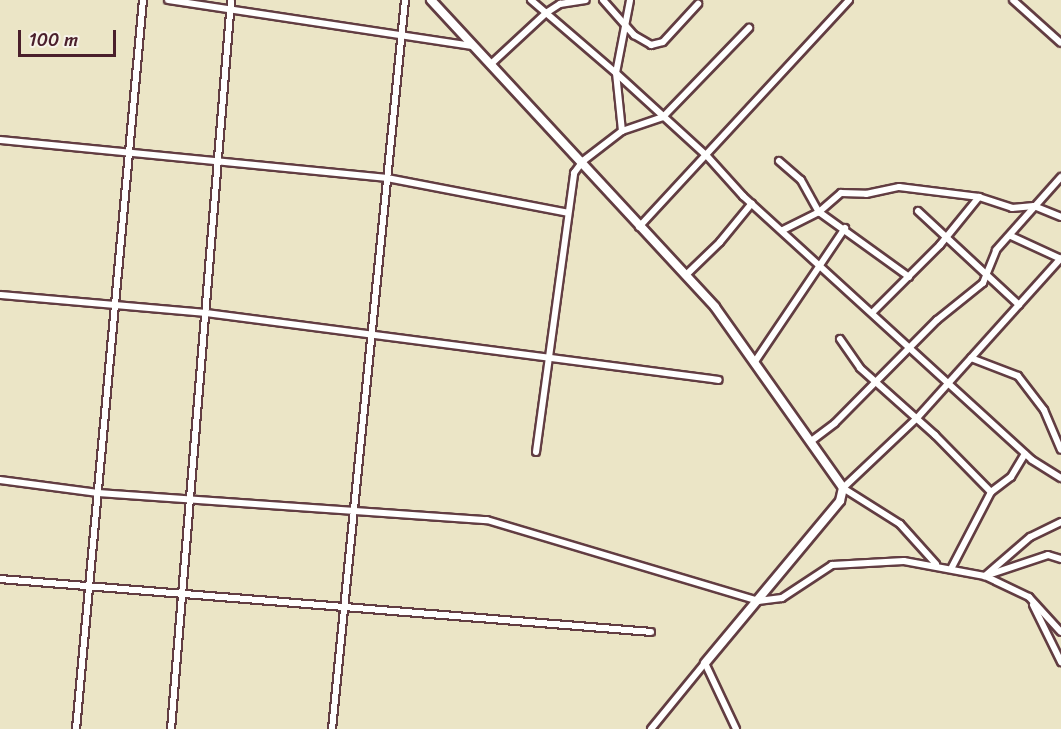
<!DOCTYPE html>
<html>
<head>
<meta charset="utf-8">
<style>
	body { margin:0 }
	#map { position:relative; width:1061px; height:729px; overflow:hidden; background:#ebe5c6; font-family:Sriracha,sans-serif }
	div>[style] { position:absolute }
	.roads { filter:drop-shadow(2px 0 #623d42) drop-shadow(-2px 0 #623d42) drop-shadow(0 2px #623d42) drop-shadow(0 -2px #623d42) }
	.minor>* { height:6px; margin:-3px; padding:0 3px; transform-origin:3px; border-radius:3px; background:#fff }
	.tertiary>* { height:8px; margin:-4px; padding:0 4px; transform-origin:4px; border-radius:4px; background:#fff }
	span { translate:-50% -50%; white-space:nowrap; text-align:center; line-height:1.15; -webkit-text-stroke:5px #f7f3e8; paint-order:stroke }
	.scale { position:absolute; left:18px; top:30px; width:98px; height:27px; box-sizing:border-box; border:3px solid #4a1f2b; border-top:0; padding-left:8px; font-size:18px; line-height:21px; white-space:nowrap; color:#4a1f2b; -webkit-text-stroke:4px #f7f3e8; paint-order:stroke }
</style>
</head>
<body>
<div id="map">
	<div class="roads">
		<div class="minor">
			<i style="left:168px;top:0;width:308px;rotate:8.6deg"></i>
			<i style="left:531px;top:0;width:112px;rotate:40.7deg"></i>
			<i style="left:616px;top:73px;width:123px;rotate:42.4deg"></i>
			<i style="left:707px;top:156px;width:54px;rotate:48deg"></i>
			<i style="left:743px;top:196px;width:391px;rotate:42.4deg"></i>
			<i style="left:1032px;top:460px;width:34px;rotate:32deg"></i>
			<i style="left:603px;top:0;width:47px;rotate:48.5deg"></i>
			<i style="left:634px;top:35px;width:20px;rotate:30deg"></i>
			<i style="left:651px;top:45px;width:12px;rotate:-14deg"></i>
			<i style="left:663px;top:42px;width:52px;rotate:-47.4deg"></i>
			<i style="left:1013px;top:0;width:64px;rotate:41.9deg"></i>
			<i style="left:491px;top:64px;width:75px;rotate:-42.8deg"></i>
			<i style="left:546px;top:13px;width:17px;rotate:-33deg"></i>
			<i style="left:560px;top:4px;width:26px;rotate:-9deg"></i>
			<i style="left:622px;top:131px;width:58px;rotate:-95.9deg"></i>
			<i style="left:616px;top:73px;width:74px;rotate:-79.1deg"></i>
			<i style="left:0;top:140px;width:389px;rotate:5.6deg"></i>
			<i style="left:387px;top:178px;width:184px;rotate:10.9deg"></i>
			<i style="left:779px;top:161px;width:29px;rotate:41deg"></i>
			<i style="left:801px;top:180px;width:37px;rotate:61deg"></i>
			<i style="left:819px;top:212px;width:111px;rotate:35.8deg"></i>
			<i style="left:918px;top:211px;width:138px;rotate:42.9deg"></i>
			<i style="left:639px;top:227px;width:309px;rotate:-47.2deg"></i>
			<i style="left:783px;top:230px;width:40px;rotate:-26.6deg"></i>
			<i style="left:819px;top:212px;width:29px;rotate:-41deg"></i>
			<i style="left:841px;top:193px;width:25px;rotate:2deg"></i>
			<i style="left:866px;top:194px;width:34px;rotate:-12deg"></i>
			<i style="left:899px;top:187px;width:81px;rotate:7.1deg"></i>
			<i style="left:979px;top:197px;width:35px;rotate:18deg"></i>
			<i style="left:1012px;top:208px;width:22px;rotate:-5deg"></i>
			<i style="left:1034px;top:206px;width:29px;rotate:22deg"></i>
			<i style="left:1011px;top:236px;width:55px;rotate:24.7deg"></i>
			<i style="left:686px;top:275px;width:47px;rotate:-44.1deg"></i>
			<i style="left:720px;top:242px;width:50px;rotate:-50.6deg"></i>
			<i style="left:0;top:295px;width:207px;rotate:5deg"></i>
			<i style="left:206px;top:313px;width:517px;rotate:7.44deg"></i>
			<i style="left:873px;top:312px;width:95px;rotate:-45deg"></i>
			<i style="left:940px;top:245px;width:62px;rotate:-50.9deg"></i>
			<i style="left:840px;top:339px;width:35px;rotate:55deg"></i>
			<i style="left:860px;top:368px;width:101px;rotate:41.8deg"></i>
			<i style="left:935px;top:435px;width:80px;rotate:45.5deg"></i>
			<i style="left:971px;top:358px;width:50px;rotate:21deg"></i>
			<i style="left:1018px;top:376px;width:43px;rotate:52.6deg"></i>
			<i style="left:1044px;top:410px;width:43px;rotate:67deg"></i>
			<i style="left:754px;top:363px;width:163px;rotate:-56deg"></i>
			<i style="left:810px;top:442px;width:31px;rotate:-37deg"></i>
			<i style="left:835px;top:423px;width:145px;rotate:-45.3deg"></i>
			<i style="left:937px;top:320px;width:59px;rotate:-38.8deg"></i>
			<i style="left:983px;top:283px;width:35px;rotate:-68deg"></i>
			<i style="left:996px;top:250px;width:98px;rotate:-48.3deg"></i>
			<i style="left:536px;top:452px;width:282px;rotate:-82.2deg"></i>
			<i style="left:574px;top:173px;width:15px;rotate:-53deg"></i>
			<i style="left:583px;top:161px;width:49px;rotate:-37.6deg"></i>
			<i style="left:622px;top:131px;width:43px;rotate:-18.9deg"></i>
			<i style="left:663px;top:117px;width:124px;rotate:-46deg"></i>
			<i style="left:0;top:480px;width:99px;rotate:7.6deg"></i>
			<i style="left:98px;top:493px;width:390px;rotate:4deg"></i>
			<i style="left:487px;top:520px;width:283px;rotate:16.6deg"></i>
			<i style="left:758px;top:601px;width:24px;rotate:-7deg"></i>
			<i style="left:782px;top:598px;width:60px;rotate:-33.4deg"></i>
			<i style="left:832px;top:565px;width:72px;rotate:-3.2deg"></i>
			<i style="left:904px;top:561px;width:82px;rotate:10.5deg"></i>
			<i style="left:985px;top:576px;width:66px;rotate:-18.4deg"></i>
			<i style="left:1048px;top:555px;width:14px;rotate:17deg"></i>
			<i style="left:1061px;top:522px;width:34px;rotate:154deg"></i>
			<i style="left:1030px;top:537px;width:60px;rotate:139.1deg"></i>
			<i style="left:985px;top:576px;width:49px;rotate:25.5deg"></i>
			<i style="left:1029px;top:597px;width:47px;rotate:47.6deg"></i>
			<i style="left:936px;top:564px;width:54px;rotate:-132deg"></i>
			<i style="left:900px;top:524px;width:67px;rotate:-147.7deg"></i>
			<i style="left:843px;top:488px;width:102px;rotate:-43.4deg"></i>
			<i style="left:917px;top:418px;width:215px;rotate:-48deg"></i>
			<i style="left:952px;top:567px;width:85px;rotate:-62.5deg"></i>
			<i style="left:991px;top:492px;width:25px;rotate:-37deg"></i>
			<i style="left:1011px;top:477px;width:27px;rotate:-59deg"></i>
			<i style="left:0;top:579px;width:653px;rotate:4.65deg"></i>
			<i style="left:1033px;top:605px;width:64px;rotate:63.8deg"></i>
			<i style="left:76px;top:729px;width:732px;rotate:-84.75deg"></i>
			<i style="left:171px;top:729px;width:731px;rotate:-85.29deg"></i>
			<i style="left:332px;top:729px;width:733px;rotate:-84.28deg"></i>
			<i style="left:651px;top:729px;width:85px;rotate:-50.7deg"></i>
			<i style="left:705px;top:663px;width:73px;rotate:64.8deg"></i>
		</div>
		<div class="tertiary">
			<i style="left:431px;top:0;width:418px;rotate:47.2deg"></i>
			<i style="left:715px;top:307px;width:222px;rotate:54.7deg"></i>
			<i style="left:843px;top:488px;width:13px;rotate:103deg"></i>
			<i style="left:840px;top:501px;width:211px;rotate:129.8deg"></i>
		</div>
	</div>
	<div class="scale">100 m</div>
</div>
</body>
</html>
